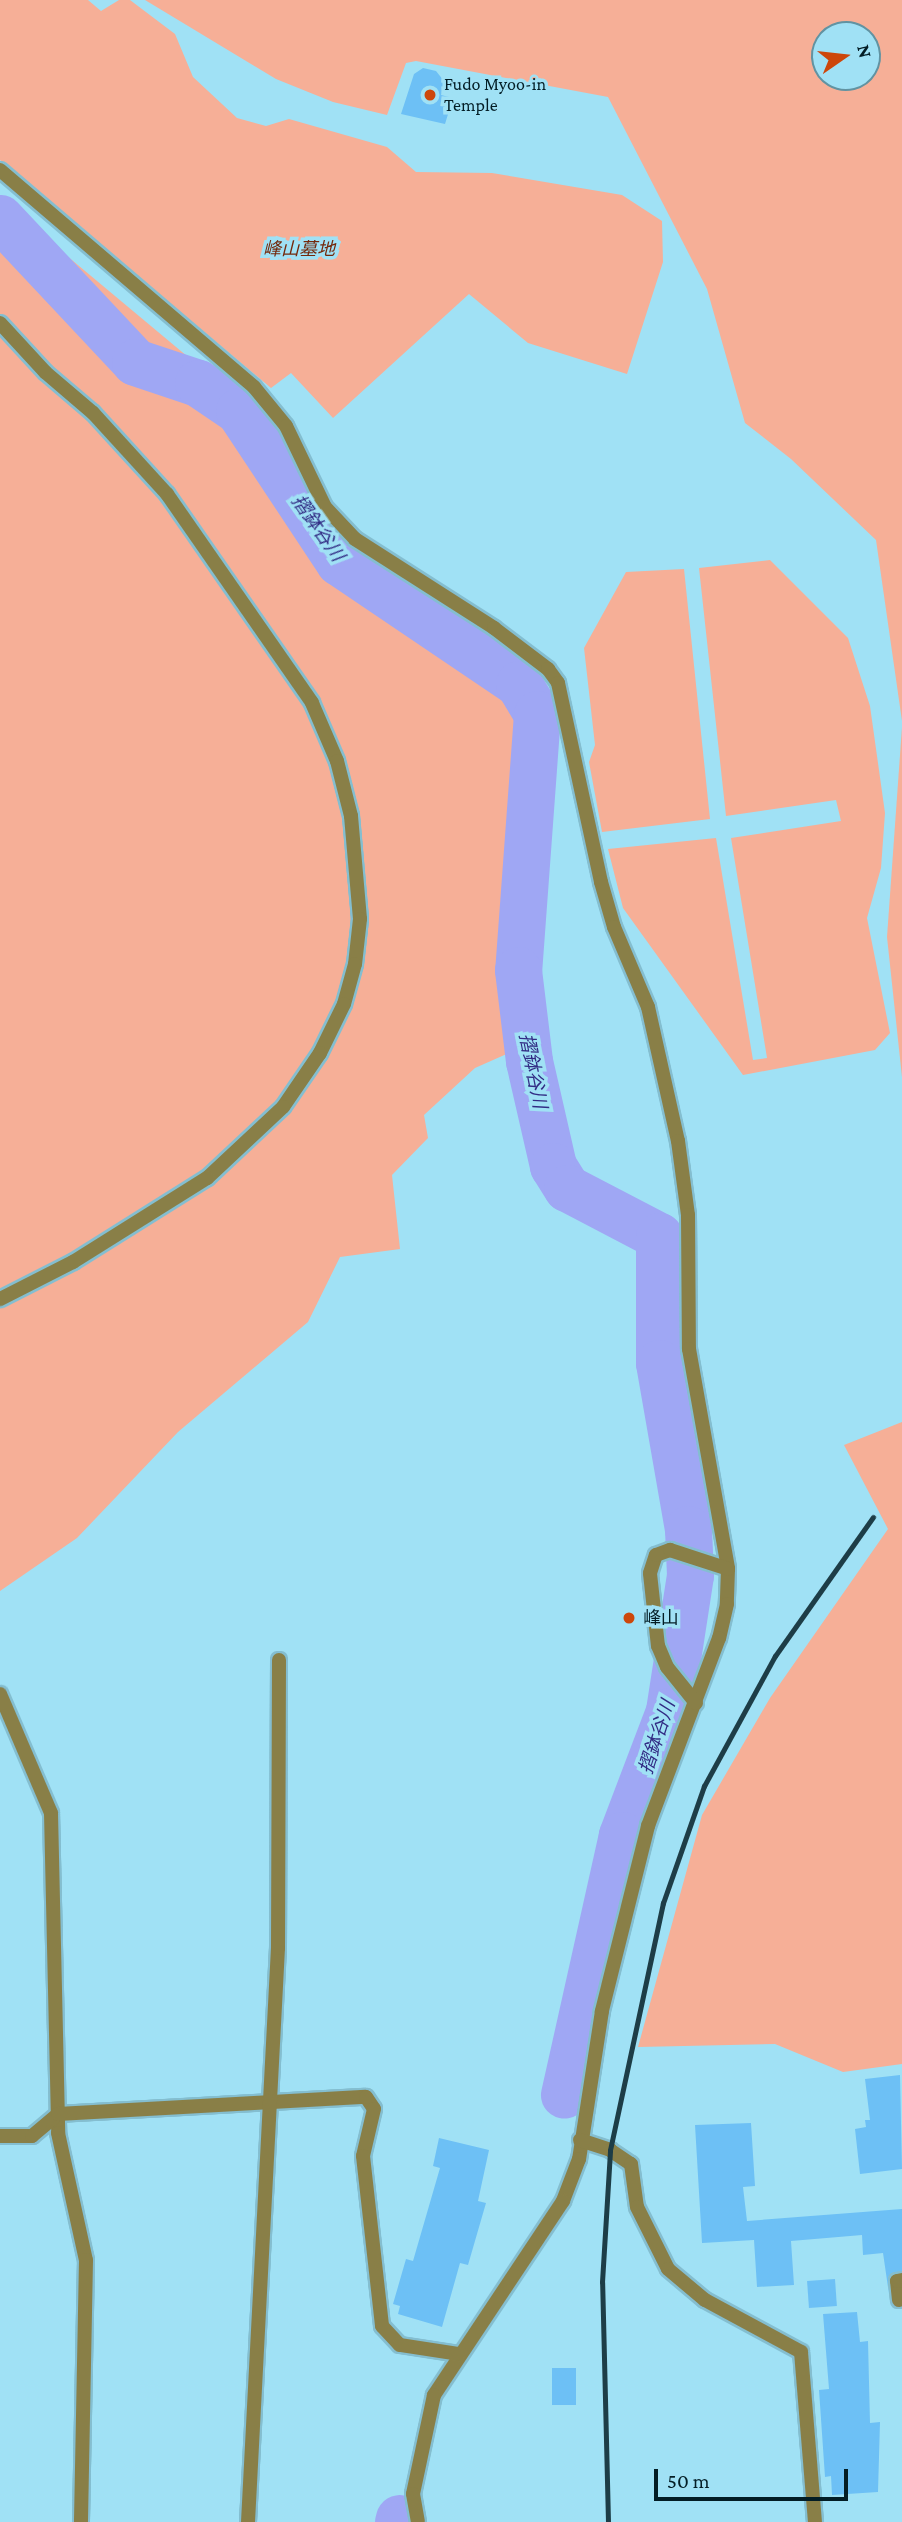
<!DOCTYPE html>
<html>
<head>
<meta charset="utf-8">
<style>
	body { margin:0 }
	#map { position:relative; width:902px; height:2522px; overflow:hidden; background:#a0e1f5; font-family:"Crimson Pro","Noto Sans JP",serif }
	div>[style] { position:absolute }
	.green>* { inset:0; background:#f6af97 }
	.river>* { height:47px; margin:-23.5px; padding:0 23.5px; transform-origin:23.5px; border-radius:23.5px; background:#9fa7f4 }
	.building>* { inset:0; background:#6dc0f5; transform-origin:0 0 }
	.roads { filter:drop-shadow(2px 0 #84bed0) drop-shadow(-2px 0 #84bed0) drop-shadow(0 2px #84bed0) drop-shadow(0 -2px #84bed0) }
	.pedestrian>* { height:14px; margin:-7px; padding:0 7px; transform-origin:7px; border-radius:7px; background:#897f47 }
	.minor>* { height:14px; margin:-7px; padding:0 7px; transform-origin:7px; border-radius:7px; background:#897f47 }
	.rail>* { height:5px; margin:-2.5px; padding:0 2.5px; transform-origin:2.5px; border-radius:2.5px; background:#1d3d47 }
	.dots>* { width:19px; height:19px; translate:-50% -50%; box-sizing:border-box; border:4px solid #a0e1f5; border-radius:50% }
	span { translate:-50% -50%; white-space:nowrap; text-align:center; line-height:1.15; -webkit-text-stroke:7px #a0e1f5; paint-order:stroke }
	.poi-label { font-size:18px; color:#031d25 }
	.left { translate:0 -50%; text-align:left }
	.park-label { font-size:18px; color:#74280b; font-style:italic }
	.water-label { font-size:19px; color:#322c84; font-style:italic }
	.north { position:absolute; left:811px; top:21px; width:70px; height:70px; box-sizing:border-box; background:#a0e1f5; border:2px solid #6193a2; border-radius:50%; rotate:76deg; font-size:19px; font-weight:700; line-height:28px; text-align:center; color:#031d25 }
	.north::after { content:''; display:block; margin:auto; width:24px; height:32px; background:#cd470b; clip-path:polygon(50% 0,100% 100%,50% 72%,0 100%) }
	.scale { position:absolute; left:654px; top:2469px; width:194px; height:32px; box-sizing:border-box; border:4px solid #031d25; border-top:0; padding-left:9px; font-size:21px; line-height:24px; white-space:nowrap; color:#031d25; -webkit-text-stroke:5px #a0e1f5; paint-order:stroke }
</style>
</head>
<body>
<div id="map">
	<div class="green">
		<i style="clip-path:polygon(0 0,88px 0,101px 11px,119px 0,130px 0,175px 34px,193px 77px,237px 118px,266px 126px,289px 119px,387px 147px,416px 172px,492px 173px,622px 195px,662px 221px,663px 262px,627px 374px,528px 343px,469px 294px,333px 418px,291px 373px,271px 388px,0 160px)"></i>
		<i style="clip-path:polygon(evenodd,145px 0,902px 0,902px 721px,876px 540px,791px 459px,745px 423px,707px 289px,608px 97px,416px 61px,406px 63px,387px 115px,333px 102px,276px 79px,145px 0,825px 35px,867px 35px,867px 77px,825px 77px,825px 35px)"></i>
		<i style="clip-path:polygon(0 200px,260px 417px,302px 501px,342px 559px,490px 647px,536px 693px,549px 722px,529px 987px,511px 1052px,475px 1068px,424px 1115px,428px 1138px,392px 1175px,400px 1249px,340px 1257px,308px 1322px,178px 1432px,77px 1538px,0 1591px)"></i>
		<i style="clip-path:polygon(770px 560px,848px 638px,870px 706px,885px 813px,881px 868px,867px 918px,890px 1033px,875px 1050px,743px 1075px,623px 908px,608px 849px,716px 838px,753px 1060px,767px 1058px,731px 838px,841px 821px,836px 800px,726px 816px,699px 568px)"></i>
		<i style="clip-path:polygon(684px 569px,710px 819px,602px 832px,589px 762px,595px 745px,584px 648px,626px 572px)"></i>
		<i style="clip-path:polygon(902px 727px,902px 1077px,887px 937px)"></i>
		<i style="clip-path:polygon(902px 1422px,902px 2064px,843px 2072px,775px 2044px,638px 2047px,702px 1815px,770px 1698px,888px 1529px,844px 1445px)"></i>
	</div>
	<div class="river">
		<i style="left:0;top:218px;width:197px;rotate:46.8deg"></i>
		<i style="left:135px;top:362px;width:66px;rotate:18.4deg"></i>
		<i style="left:198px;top:383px;width:50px;rotate:34.3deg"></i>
		<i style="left:239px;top:411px;width:181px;rotate:56.5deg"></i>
		<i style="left:339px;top:562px;width:217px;rotate:34.1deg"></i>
		<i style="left:519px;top:684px;width:35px;rotate:59deg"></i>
		<i style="left:537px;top:714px;width:257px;rotate:94.2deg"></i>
		<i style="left:518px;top:970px;width:92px;rotate:83.1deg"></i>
		<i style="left:529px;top:1061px;width:108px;rotate:77.1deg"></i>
		<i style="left:553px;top:1166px;width:26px;rotate:58deg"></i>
		<i style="left:567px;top:1188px;width:104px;rotate:27.6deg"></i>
		<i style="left:659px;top:1236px;width:127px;rotate:90deg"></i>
		<i style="left:659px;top:1363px;width:169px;rotate:80.1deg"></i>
		<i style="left:688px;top:1529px;width:46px;rotate:87.5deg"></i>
		<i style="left:690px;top:1575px;width:138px;rotate:98.8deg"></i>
		<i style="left:669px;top:1711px;width:133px;rotate:110.8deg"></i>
		<i style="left:622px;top:1835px;width:266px;rotate:102.6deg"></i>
		<i style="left:398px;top:2522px;width:4px;rotate:-76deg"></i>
	</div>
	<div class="building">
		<i style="clip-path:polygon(423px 68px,436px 71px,444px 81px,441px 95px,453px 98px,445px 124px,401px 114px,414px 74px)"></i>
		<i style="clip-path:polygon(900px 2075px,902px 2169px,860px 2174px,855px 2129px,866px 2127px,865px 2120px,870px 2120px,865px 2079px)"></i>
		<i style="clip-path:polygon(751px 2123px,755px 2186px,743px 2187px,747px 2221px,902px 2209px,902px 2271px,888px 2277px,889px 2294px,883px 2253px,863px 2255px,862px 2235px,791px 2241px,794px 2285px,757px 2287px,754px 2240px,702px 2243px,695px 2125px)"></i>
		<i style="clip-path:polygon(439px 2138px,489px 2150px,478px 2201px,486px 2203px,468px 2265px,460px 2263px,442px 2327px,398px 2314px,400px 2306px,393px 2304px,406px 2259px,413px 2261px,440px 2168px,433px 2166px)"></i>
		<i style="left:835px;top:2279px;width:27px;height:28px;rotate:86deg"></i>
		<i style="clip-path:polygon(857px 2312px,860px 2342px,868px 2341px,870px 2423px,880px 2422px,878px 2492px,832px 2495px,831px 2476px,825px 2477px,819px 2390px,829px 2389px,823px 2314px)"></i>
		<i style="left:552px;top:2368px;width:24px;height:37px"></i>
	</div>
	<div class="roads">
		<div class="pedestrian">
			<i style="left:899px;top:2300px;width:19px;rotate:-96deg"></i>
			<i style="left:897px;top:2281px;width:5px;rotate:-11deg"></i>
		</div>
		<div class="minor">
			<i style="left:0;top:170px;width:334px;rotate:40.5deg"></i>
			<i style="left:254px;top:387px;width:50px;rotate:50.6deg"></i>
			<i style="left:286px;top:426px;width:90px;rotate:64.3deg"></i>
			<i style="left:325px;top:507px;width:44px;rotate:46.8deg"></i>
			<i style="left:355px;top:539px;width:165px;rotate:32.6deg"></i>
			<i style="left:494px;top:628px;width:68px;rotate:37.2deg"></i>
			<i style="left:548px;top:669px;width:17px;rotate:54deg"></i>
			<i style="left:558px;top:683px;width:204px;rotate:77.8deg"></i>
			<i style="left:601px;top:882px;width:47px;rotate:73.9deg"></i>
			<i style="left:614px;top:927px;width:87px;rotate:67deg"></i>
			<i style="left:648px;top:1007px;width:137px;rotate:77.4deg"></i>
			<i style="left:678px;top:1141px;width:75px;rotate:82.3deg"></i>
			<i style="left:688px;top:1215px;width:134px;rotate:89.6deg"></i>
			<i style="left:689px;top:1349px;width:223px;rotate:79.9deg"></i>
			<i style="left:728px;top:1569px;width:35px;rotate:92deg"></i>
			<i style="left:727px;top:1604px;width:35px;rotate:103deg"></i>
			<i style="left:719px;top:1638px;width:201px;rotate:110.7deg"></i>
			<i style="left:648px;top:1826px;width:191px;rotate:104deg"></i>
			<i style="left:602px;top:2011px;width:150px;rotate:98.8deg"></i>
			<i style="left:579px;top:2159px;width:45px;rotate:110.9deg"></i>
			<i style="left:563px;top:2201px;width:233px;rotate:123.6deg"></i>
			<i style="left:434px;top:2395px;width:101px;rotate:102deg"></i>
			<i style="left:413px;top:2494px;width:28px;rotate:80deg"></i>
			<i style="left:0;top:323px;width:67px;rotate:47.4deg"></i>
			<i style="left:45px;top:372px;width:63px;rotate:40.5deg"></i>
			<i style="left:93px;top:413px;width:110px;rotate:47.6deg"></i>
			<i style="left:167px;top:494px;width:254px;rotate:55.2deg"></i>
			<i style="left:312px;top:703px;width:63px;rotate:66.7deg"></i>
			<i style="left:337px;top:761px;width:57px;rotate:75.7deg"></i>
			<i style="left:351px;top:816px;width:103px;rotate:85deg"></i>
			<i style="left:360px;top:919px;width:45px;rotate:96.3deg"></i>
			<i style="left:355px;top:964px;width:41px;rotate:105.4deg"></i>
			<i style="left:344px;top:1004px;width:55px;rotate:116.1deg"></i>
			<i style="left:320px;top:1053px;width:65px;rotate:124.4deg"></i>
			<i style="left:283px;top:1107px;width:104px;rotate:136.9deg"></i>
			<i style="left:207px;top:1178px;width:158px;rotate:147.9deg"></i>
			<i style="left:73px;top:1262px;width:82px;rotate:153.1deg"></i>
			<i style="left:0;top:1694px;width:129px;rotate:66.8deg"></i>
			<i style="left:51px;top:1813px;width:320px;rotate:88.7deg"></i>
			<i style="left:58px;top:2133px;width:130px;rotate:77.6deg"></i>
			<i style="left:86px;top:2260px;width:262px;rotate:91.1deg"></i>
			<i style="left:696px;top:1703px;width:46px;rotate:-128.9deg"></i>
			<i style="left:667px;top:1667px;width:23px;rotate:-113deg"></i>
			<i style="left:658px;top:1646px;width:73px;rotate:-96.3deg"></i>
			<i style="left:650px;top:1573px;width:19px;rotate:-72deg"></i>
			<i style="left:656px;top:1555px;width:15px;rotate:-20deg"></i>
			<i style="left:670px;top:1550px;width:61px;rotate:18.1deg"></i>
			<i style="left:0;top:2136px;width:32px"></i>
			<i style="left:32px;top:2136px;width:34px;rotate:-40deg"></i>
			<i style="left:58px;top:2114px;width:308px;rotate:-3.2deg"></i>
			<i style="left:366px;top:2097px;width:14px;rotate:56deg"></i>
			<i style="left:374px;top:2109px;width:48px;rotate:103.2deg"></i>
			<i style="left:363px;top:2156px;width:171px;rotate:83.6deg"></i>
			<i style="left:382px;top:2326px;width:26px;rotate:47deg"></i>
			<i style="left:400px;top:2345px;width:60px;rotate:8.7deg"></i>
			<i style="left:580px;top:2140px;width:32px;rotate:18deg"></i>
			<i style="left:610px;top:2150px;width:25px;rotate:34deg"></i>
			<i style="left:631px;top:2164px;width:43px;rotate:82.1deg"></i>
			<i style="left:637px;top:2207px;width:69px;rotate:63.4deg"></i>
			<i style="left:668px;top:2269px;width:48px;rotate:40deg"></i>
			<i style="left:705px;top:2300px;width:109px;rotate:28.4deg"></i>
			<i style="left:801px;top:2352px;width:171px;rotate:85.3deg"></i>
			<i style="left:248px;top:2522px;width:575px;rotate:-87.01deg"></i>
			<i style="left:278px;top:1948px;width:288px;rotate:-89.8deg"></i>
		</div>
	</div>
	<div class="rail">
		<i style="left:608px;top:2522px;width:240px;rotate:-91.4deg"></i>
		<i style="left:602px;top:2282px;width:132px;rotate:-86.5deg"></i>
		<i style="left:610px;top:2150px;width:253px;rotate:-77.9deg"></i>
		<i style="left:663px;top:1903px;width:124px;rotate:-70.7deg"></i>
		<i style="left:704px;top:1786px;width:148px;rotate:-61.4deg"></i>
		<i style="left:775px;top:1656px;width:170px;rotate:-54.8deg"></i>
	</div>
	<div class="dots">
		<i style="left:430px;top:95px;background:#cd470b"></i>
		<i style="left:629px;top:1618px;background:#cd470b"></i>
	</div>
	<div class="poi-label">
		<span class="left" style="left:444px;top:95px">Fudo Myoo-in<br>Temple</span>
		<span class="left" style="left:643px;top:1618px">峰山</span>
	</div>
	<div class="park-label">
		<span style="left:299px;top:249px">峰山墓地</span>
	</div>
	<div class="water-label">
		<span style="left:318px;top:528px;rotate:55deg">摺鉢谷川</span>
		<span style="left:533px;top:1071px;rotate:79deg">摺鉢谷川</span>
		<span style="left:657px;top:1737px;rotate:-72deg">摺鉢谷川</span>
	</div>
	<div class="north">N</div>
	<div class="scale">50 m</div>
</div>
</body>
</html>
